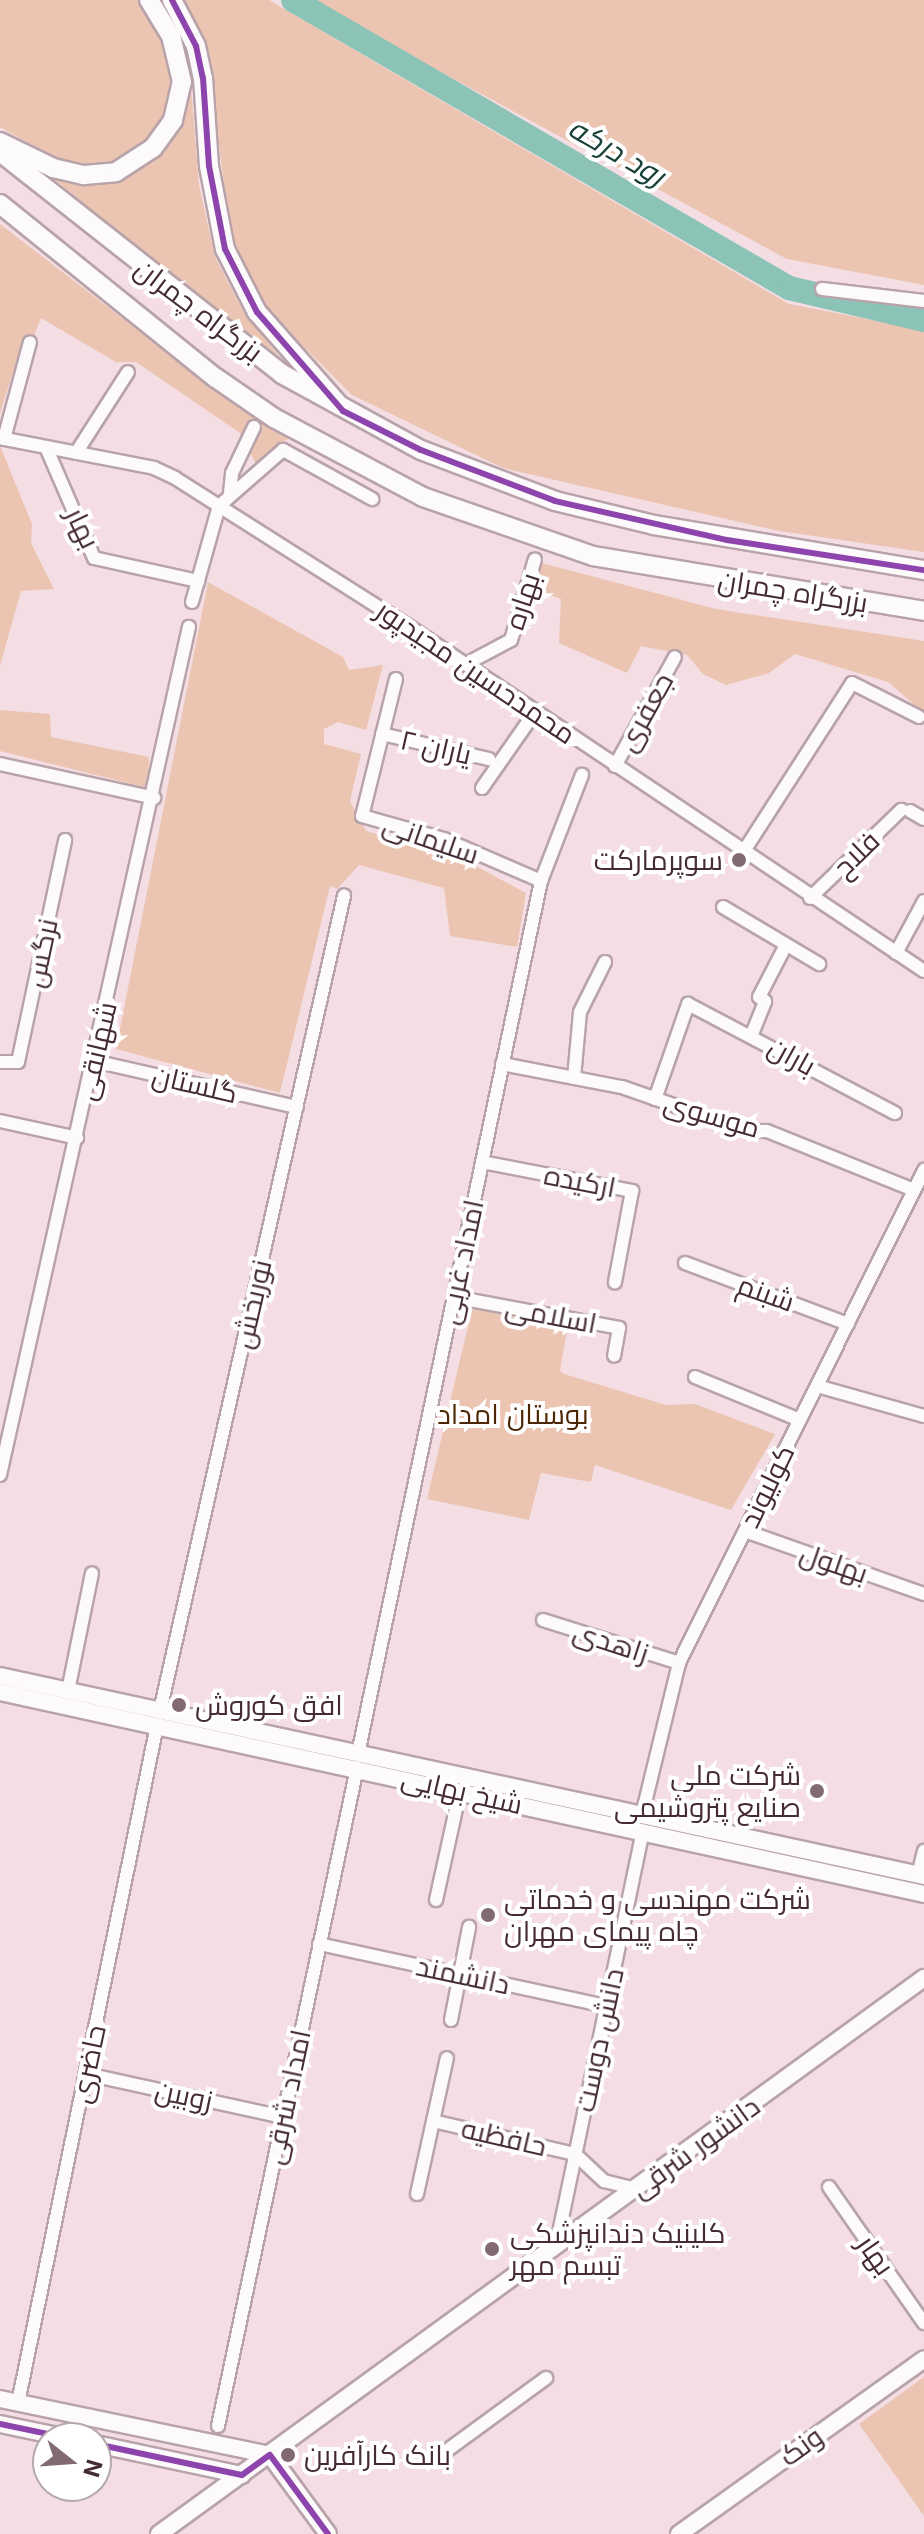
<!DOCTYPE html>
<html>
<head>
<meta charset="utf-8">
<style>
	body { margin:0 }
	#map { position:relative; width:924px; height:2534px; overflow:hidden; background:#f4dee4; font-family:Inter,Cairo,sans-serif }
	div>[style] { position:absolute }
	.green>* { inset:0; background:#ebc5b2 }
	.river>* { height:24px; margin:-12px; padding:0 12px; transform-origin:12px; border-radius:12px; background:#8cc3b7 }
	.roads { filter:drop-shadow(2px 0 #b8a3aa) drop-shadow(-2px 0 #b8a3aa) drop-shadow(0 2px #b8a3aa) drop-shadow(0 -2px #b8a3aa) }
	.minor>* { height:12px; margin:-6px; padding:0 6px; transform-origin:6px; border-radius:6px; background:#fdfafb }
	.major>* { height:16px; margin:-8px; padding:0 8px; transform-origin:8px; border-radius:8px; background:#fdfafb }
	.highway>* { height:18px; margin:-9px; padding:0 9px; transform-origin:9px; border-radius:9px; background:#fdfafb }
	.bus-1>* { height:6px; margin:-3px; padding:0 3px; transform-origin:3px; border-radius:3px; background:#8e44ad }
	.dots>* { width:22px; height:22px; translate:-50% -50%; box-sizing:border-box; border:4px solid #fff; border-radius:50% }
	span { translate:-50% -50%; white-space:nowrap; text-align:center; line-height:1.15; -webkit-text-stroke:8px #fff; paint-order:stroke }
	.street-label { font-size:28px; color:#442b34 }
	.poi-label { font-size:28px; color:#442b34 }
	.right { translate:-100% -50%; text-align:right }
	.left { translate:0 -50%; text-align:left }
	.park-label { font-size:28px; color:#4d2703 }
	.water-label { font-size:30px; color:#174038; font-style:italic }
	.north { position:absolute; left:32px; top:2422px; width:80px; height:80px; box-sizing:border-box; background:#fff; border:2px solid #b4aaae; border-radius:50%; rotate:107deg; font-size:22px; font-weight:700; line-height:32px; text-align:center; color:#442b34 }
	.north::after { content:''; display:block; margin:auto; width:28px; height:36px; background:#826a72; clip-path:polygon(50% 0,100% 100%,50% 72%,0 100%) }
</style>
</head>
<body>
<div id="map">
	<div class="green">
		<i style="clip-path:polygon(0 0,140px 0,161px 31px,175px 81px,155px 136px,114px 165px,70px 167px,0 127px)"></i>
		<i style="clip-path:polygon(178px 0,269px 0,789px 304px,924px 330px,924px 552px,779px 531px,503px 468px,352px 395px,265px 308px,230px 231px,207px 52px)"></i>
		<i style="clip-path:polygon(307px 0,924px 0,924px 285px,787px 259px)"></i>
		<i style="clip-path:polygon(189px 64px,199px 185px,215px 257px,244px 313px,281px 359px,241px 333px,52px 177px,76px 182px,120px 177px,188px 91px)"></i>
		<i style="clip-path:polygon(0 224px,217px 391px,289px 438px,256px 464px,240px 433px,136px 362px,116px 362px,41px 318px,34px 336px,25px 335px,0 413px)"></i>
		<i style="clip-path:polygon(0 446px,32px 524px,31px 543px,54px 589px,21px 591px,0 666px)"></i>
		<i style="clip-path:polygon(538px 562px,716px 609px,924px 641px,924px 713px,888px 682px,795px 654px,769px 673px,726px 685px,703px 674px,687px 655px,641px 646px,627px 673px,559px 643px,561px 599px,532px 588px)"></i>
		<i style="clip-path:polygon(208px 582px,343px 657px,349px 670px,383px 665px,366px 730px,338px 722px,324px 729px,324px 744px,361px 754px,350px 801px,366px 831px,459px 857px,526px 893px,517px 947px,450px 936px,444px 888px,359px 865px,337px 889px,330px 886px,280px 1093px,116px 1049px)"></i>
		<i style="clip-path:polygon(0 710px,50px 714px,51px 737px,149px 757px,148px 788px,0 751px)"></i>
		<i style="clip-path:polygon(473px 1305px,568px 1324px,560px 1371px,564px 1374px,666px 1405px,695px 1404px,775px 1434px,731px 1510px,595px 1465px,591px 1482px,541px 1473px,529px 1520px,427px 1499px)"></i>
		<i style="clip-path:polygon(924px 2377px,924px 2516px,859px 2424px)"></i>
	</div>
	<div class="river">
		<i style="left:293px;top:0;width:574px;rotate:30.14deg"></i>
		<i style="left:789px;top:288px;width:139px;rotate:13.3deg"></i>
	</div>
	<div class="roads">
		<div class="minor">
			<i style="left:822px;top:289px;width:103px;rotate:6.7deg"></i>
			<i style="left:0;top:438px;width:157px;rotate:11deg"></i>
			<i style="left:154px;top:468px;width:23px;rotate:25deg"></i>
			<i style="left:175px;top:478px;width:275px;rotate:32.4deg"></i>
			<i style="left:407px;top:625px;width:622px;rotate:33.79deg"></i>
			<i style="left:4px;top:439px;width:100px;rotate:-75deg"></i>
			<i style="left:46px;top:447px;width:121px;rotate:66.6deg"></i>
			<i style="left:94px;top:558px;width:107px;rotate:12.5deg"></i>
			<i style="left:76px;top:453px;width:96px;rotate:-57.3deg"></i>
			<i style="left:230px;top:493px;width:20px;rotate:-84deg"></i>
			<i style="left:232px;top:473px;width:51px;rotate:-64.4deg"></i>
			<i style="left:192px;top:602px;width:100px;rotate:-74.3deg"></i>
			<i style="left:219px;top:506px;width:85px;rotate:-41.2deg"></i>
			<i style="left:283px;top:450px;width:102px;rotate:28.8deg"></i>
			<i style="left:466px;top:664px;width:51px;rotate:-28.1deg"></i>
			<i style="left:511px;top:640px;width:84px;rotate:-73.5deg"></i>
			<i style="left:396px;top:679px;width:141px;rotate:103.9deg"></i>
			<i style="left:362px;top:816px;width:85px;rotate:15.7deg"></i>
			<i style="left:444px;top:839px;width:106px;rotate:23.4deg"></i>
			<i style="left:382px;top:734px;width:110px;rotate:13.2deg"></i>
			<i style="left:0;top:764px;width:158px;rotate:12.4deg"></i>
			<i style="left:615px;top:766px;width:124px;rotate:-61.2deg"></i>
			<i style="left:482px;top:788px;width:93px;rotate:-55.1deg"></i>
			<i style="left:910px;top:811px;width:16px;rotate:30deg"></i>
			<i style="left:742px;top:854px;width:203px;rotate:-57.2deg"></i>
			<i style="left:852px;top:683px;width:75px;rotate:26.9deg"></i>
			<i style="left:810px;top:898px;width:127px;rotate:-44deg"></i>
			<i style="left:723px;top:907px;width:112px;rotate:30.7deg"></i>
			<i style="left:896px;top:953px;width:59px;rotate:-61.7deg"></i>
			<i style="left:752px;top:1034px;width:35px;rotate:-68deg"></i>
			<i style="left:765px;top:1001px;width:7px;rotate:-146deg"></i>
			<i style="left:759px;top:997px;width:59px;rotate:-62.6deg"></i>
			<i style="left:94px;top:1061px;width:208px;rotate:12.8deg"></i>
			<i style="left:0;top:1062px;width:18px"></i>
			<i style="left:18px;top:1062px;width:227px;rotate:-78deg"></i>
			<i style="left:502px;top:1064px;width:122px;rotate:10.9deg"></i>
			<i style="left:622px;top:1087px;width:130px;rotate:19.3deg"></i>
			<i style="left:745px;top:1130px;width:22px;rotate:3deg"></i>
			<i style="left:767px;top:1131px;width:158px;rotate:21.9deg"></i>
			<i style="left:574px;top:1078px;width:66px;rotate:-84.8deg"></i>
			<i style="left:580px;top:1012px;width:56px;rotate:-63.4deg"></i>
			<i style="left:655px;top:1099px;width:101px;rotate:-70.8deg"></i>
			<i style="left:688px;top:1004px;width:234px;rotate:27.8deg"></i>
			<i style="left:0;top:1121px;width:79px;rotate:12.4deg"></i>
			<i style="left:482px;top:1162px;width:153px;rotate:10.9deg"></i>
			<i style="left:632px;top:1191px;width:93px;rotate:100.6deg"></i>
			<i style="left:685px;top:1263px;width:174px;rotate:20.5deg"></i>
			<i style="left:454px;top:1297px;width:168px;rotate:10.6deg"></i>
			<i style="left:619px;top:1328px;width:28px;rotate:100deg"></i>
			<i style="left:695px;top:1377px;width:113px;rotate:22.3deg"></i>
			<i style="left:817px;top:1386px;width:111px;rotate:15.7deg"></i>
			<i style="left:0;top:1475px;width:869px;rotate:-77.44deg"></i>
			<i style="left:745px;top:1531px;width:190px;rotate:19.4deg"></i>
			<i style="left:543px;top:1620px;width:143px;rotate:17.5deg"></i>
			<i style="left:68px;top:1691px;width:120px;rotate:-78.5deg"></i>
			<i style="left:160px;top:1711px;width:836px;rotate:-77.28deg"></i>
			<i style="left:358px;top:1754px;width:892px;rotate:-78.16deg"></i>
			<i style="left:541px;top:881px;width:114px;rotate:-68.9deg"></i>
			<i style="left:642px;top:1815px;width:156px;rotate:-76.3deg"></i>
			<i style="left:679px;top:1663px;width:551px;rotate:-63.57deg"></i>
			<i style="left:918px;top:1875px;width:25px;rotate:-76deg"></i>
			<i style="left:436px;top:1900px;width:112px;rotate:-77.6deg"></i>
			<i style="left:319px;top:1944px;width:294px;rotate:12.2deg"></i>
			<i style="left:451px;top:2020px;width:95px;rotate:-79deg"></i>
			<i style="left:86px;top:2074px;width:202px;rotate:12.3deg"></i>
			<i style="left:433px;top:2121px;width:146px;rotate:13.1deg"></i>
			<i style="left:575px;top:2154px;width:40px;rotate:43deg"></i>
			<i style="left:604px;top:2181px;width:34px;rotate:14deg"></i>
			<i style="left:829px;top:2187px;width:166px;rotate:55.1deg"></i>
			<i style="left:417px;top:2194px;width:139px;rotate:-77.6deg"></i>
			<i style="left:556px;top:2247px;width:425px;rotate:-78.2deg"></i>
			<i style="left:18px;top:2403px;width:692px;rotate:-78.41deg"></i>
			<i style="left:218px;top:2426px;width:673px;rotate:-78.07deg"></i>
			<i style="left:446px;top:2451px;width:124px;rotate:-36.1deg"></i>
		</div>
		<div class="major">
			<i style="left:0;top:1676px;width:945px;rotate:12.21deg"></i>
			<i style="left:0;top:1692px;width:946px;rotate:12.33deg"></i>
			<i style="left:0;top:2399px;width:276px;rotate:11.7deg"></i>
			<i style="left:270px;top:2455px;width:98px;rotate:53.7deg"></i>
			<i style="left:0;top:2424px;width:68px;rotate:11.8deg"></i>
			<i style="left:96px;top:2444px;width:149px;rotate:12deg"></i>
			<i style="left:159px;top:2534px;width:946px;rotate:-36.01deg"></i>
			<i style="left:679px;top:2534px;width:301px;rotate:-35.5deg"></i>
		</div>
		<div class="highway">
			<i style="left:172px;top:0;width:52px;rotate:62.4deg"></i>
			<i style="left:196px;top:46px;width:33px;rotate:78deg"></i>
			<i style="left:203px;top:78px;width:88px;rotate:86.1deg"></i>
			<i style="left:209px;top:166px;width:85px;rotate:79.1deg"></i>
			<i style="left:225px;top:249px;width:71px;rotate:63.1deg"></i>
			<i style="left:257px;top:312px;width:124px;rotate:48.6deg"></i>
			<i style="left:0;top:142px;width:59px;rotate:26.1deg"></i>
			<i style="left:53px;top:168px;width:32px;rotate:13deg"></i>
			<i style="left:84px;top:175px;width:32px;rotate:-5deg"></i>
			<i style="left:116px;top:172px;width:44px;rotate:-33deg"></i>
			<i style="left:153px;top:148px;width:34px;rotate:-54deg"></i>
			<i style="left:173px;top:120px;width:39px;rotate:-77deg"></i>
			<i style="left:182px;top:82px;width:47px;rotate:-103.4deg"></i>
			<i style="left:171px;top:36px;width:42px;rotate:-121.4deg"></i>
			<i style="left:0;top:152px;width:359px;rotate:38.2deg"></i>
			<i style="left:282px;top:374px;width:158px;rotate:28.7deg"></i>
			<i style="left:421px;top:450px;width:143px;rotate:20.8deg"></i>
			<i style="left:555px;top:501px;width:102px;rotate:13.6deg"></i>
			<i style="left:654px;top:525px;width:274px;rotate:9.5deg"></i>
			<i style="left:0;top:204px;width:277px;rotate:38.9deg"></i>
			<i style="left:216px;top:378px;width:70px;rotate:34.6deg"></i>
			<i style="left:274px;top:418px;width:169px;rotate:27.9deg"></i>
			<i style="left:423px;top:497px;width:180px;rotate:19.1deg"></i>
			<i style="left:593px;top:556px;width:336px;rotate:9.4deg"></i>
		</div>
	</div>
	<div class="bus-1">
		<i style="left:172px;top:0;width:52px;rotate:62.4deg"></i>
		<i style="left:196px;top:46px;width:33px;rotate:78deg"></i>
		<i style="left:203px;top:78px;width:88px;rotate:86.1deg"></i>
		<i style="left:209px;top:166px;width:85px;rotate:79.1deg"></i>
		<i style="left:225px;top:249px;width:71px;rotate:63.1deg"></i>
		<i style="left:257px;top:312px;width:131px;rotate:49deg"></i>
		<i style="left:343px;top:411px;width:87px;rotate:26.6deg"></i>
		<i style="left:421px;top:450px;width:143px;rotate:20.8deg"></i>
		<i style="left:555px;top:501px;width:176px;rotate:12.8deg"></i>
		<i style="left:727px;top:540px;width:199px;rotate:8.7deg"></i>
		<i style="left:0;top:2424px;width:68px;rotate:11.8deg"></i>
		<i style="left:96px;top:2444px;width:149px;rotate:12deg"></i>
		<i style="left:242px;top:2475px;width:34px;rotate:-36deg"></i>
		<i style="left:270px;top:2455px;width:98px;rotate:53.7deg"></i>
	</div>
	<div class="dots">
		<i style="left:739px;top:860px;background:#826a72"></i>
		<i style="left:179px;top:1705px;background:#826a72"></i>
		<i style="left:817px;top:1791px;background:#826a72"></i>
		<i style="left:488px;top:1915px;background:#826a72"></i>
		<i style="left:492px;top:2249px;background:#826a72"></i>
		<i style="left:288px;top:2455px;background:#826a72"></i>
	</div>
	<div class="street-label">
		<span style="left:199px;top:310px;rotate:37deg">بزرگراه چمران</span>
		<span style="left:83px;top:528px;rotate:64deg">بهار</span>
		<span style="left:793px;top:591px;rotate:9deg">بزرگراه چمران</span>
		<span style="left:522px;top:601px;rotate:-72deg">بهاره</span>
		<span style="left:476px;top:672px;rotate:34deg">محمدحسین مجیدپور</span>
		<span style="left:645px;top:712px;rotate:-61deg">جعفری</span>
		<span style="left:436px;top:747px;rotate:13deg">یاران ٢</span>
		<span style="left:431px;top:839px;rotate:19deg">سلیمانی</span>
		<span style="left:856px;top:854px;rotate:-44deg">فلاح</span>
		<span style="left:41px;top:953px;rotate:-78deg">نرگس</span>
		<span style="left:96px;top:1051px;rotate:-77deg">شهانقی</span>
		<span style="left:792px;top:1056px;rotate:29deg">باران</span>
		<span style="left:195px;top:1084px;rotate:13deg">گلستان</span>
		<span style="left:712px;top:1115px;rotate:16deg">موسوی</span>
		<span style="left:580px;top:1181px;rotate:11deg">ارکیده</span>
		<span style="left:461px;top:1262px;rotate:-78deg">امداد غربی</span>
		<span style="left:766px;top:1293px;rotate:20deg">شبنم</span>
		<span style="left:252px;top:1304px;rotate:-77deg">نوربخش</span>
		<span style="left:551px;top:1315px;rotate:11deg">اسلامی</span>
		<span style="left:767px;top:1486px;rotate:-64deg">کولیوند</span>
		<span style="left:834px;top:1563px;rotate:19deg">بهلول</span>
		<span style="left:611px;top:1642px;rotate:18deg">زاهدی</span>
		<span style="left:462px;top:1791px;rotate:13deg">شیخ بهایی</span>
		<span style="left:463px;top:1975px;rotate:12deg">دانشمند</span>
		<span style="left:599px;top:2040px;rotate:-78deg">دانش دوست</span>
		<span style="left:88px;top:2064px;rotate:-78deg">حاضری</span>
		<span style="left:184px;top:2095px;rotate:12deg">زوبین</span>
		<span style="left:287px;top:2097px;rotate:-78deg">امداد شرقی</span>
		<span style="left:504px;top:2137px;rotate:13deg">حافظیه</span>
		<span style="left:695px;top:2147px;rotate:-36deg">دانشور شرقی</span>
		<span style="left:876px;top:2255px;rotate:55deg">بهار</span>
		<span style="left:801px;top:2446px;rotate:-36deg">ونک</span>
	</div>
	<div class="poi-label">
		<span class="right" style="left:723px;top:860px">سوپرمارکت</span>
		<span class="left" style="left:195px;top:1705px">افق کوروش</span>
		<span class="right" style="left:801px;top:1791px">شرکت ملی<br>صنایع پتروشیمی</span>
		<span class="left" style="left:504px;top:1915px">شرکت مهندسی و خدماتی<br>چاه پیمای مهران</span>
		<span class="left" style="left:510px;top:2249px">کلینیک دندانپزشکی<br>تبسم مهر</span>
		<span class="left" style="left:304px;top:2455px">بانک کارآفرین</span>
	</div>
	<div class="park-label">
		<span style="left:513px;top:1414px">بوستان امداد</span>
	</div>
	<div class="water-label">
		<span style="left:617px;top:151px;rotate:30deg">رود درکه</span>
	</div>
	<div class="north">N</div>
</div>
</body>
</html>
